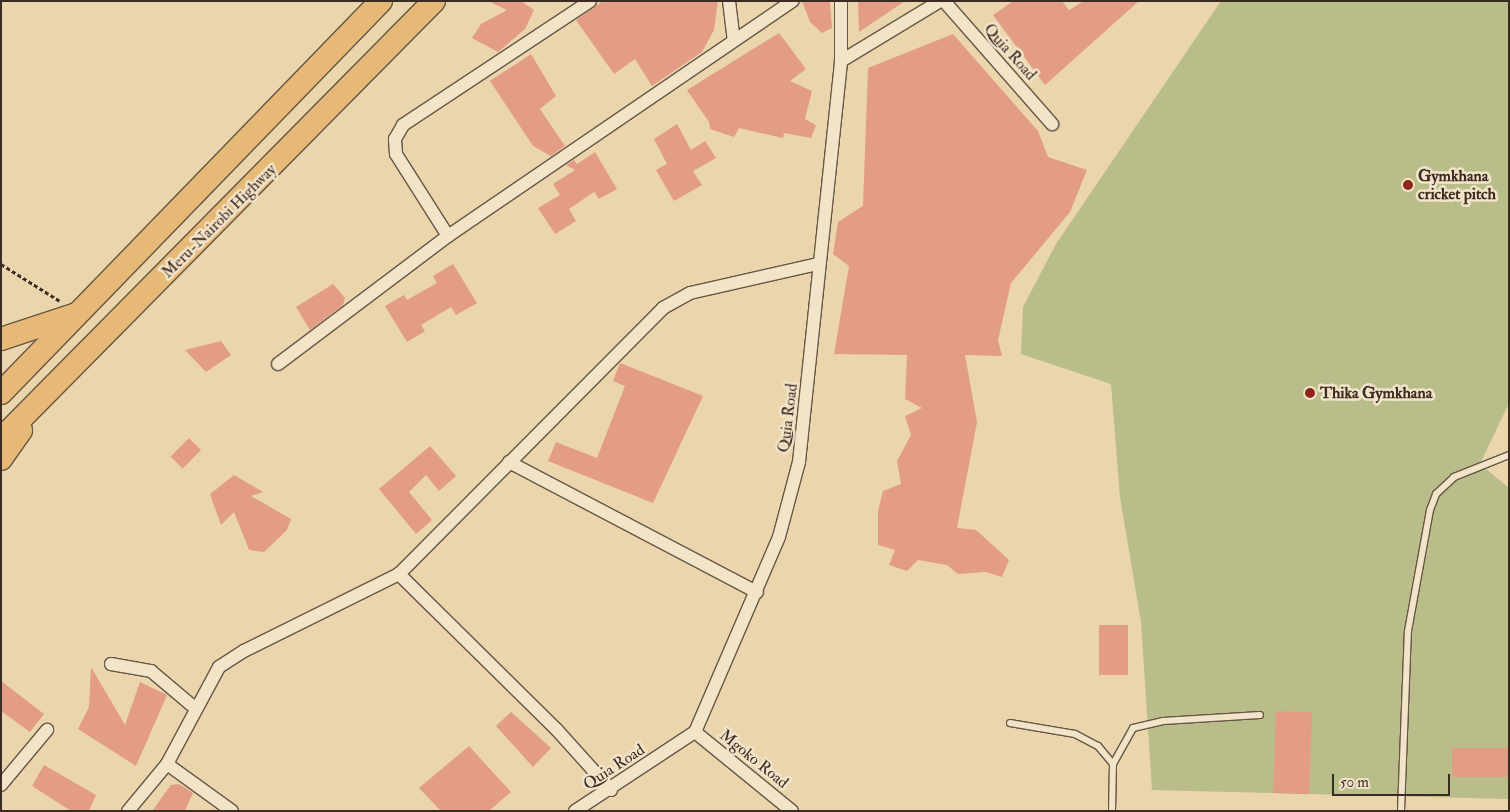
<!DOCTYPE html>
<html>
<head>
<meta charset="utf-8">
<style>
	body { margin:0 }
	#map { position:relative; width:1510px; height:812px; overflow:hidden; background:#ebd5ac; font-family:"IM FELL Double Pica",serif }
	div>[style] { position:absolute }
	.green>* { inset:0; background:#b8bd89 }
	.building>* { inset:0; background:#e39c85; transform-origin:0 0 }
	.path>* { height:3px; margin-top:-1.5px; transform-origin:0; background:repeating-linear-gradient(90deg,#3b2c23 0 4px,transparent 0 6.5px) }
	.roads { filter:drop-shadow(1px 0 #675645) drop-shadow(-1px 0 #675645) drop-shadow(0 1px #675645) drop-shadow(0 -1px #675645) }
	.lane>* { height:6px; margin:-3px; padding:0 3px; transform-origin:3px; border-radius:3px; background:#f2e4c9 }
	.street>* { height:12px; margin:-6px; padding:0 6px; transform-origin:6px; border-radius:6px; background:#f2e4c9 }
	.highway>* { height:22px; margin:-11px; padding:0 11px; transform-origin:11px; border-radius:11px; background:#e6ba76 }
	.dots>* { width:14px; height:14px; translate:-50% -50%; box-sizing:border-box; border:2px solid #f2e4c9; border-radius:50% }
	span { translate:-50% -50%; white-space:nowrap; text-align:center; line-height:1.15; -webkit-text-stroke:5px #f2e4c9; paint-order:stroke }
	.street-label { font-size:16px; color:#3b2c23 }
	.poi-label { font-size:16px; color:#3b2c23; font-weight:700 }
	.left { translate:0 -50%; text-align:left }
	.frame { position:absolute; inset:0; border:2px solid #3b2c23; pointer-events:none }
	.scale { position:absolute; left:1332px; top:774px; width:118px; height:22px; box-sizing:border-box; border:2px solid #3b2c23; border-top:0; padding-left:6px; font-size:15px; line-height:18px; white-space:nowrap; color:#3b2c23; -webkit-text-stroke:4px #f2e4c9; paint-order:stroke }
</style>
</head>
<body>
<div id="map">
	<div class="green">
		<i style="clip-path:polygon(1221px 1px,1509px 1px,1509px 403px,1480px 464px,1509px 488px,1509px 799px,1152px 790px,1141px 622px,1120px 497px,1111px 384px,1021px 354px,1023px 307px,1056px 244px)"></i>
	</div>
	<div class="building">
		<i style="clip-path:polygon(488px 1px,521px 1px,534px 10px,525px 29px,498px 52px,472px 38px,481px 24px,507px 10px)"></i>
		<i style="clip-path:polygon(603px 1px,718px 1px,714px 30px,702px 52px,652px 86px,635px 59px,614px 74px,576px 20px)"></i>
		<i style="clip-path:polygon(802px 1px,830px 1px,832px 28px,822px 33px,810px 22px)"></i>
		<i style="clip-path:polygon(858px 1px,905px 1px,859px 32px)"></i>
		<i style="clip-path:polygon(1013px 1px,1062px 1px,1069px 10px,1084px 1px,1139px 1px,1045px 85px,993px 15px)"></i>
		<i style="clip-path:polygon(779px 33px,806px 69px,790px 81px,812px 91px,805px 119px,816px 125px,811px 138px,784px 133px,783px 138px,739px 128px,734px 137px,710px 129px,709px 122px,687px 90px)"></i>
		<i style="clip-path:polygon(953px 34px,1038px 131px,1048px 157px,1087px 170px,1070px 212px,1011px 283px,998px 340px,1002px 356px,965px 355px,977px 422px,957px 528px,976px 530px,1009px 560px,1002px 577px,986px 572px,958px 574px,947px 565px,918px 560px,907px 571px,889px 565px,895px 550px,878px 545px,878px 511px,883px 491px,901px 484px,897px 461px,911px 435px,905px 416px,922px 408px,905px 399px,907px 355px,834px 354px,849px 266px,833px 254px,838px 222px,863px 206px,868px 68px)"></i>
		<i style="clip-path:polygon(531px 54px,556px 96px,540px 109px,565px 146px,551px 156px,533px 146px,490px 81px)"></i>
		<i style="clip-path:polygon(677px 124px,691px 150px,705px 141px,716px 158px,693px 171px,702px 185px,674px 201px,656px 170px,667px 164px,654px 139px)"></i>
		<i style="clip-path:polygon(595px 152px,617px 189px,599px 199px,594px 192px,569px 209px,576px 221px,555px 234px,538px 208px,560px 195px,553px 184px,575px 170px,566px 165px,574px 160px,577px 164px)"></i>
		<i style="clip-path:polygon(453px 264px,477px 303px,456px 315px,451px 307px,421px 325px,425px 331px,407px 342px,385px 306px,404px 295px,407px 300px,437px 283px,433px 276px)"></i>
		<i style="clip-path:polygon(333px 284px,345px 298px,343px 305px,310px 330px,296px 307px)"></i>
		<i style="clip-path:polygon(221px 341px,231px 355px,206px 372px,185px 350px)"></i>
		<i style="clip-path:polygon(620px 363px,703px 396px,653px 503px,548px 461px,556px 442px,597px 458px,625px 386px,613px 381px)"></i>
		<i style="left:189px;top:438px;width:17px;height:26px;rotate:45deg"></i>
		<i style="clip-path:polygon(430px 446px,456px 476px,439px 491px,426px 475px,409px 492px,432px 520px,416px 534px,379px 489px)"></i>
		<i style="clip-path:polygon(234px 475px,263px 492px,251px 496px,291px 519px,287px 530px,264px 552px,249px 550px,234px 512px,221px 525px,210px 494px)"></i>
		<i style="left:1099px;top:625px;width:29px;height:50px"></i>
		<i style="clip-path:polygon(91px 667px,125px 725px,140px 682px,167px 695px,136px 766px,78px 729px,89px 707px)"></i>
		<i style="clip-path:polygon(1px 681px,44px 714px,30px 732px,1px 711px)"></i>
		<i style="left:1276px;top:711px;width:36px;height:82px;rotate:2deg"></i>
		<i style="clip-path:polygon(511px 712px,551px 748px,533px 767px,496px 726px)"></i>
		<i style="clip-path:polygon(469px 746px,511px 792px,489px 811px,441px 811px,419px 788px)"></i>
		<i style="left:1509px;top:748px;width:29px;height:57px;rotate:90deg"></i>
		<i style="clip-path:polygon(44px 765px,96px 795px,89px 811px,71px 811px,32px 786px)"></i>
		<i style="clip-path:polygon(179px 784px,193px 793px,185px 811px,152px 811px,171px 785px)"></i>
	</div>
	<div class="path">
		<i style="left:1px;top:264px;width:70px;rotate:32.1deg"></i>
	</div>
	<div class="roads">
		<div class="lane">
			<i style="left:1010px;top:723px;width:66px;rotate:9.6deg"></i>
			<i style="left:1075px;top:734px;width:26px;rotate:28deg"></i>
			<i style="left:1098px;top:746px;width:23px;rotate:50deg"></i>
			<i style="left:1112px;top:811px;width:47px;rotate:-88.8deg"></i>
			<i style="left:1113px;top:764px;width:41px;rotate:-60.9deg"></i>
			<i style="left:1133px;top:728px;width:31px;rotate:-13deg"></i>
			<i style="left:1163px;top:721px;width:97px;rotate:-3.5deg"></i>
			<i style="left:1401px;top:811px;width:180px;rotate:-87.8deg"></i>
			<i style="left:1408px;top:631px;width:123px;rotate:-79.7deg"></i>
			<i style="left:1430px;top:510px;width:17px;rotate:-69deg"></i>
			<i style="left:1436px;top:494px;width:25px;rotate:-43deg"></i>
			<i style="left:1454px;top:477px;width:59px;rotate:-21.8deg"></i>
		</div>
		<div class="street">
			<i style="left:729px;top:1px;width:38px;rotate:83deg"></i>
			<i style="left:944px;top:1px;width:164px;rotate:48.7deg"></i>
			<i style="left:841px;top:61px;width:60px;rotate:-90deg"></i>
			<i style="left:448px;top:236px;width:97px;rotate:-122.4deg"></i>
			<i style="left:396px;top:154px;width:15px;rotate:-94deg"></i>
			<i style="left:395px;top:139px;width:16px;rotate:-60deg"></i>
			<i style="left:403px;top:125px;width:224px;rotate:-33.5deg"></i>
			<i style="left:278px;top:364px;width:213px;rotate:-37deg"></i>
			<i style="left:448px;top:236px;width:417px;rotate:-34.3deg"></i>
			<i style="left:509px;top:462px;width:280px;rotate:27.7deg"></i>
			<i style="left:111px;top:664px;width:41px;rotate:9.9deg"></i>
			<i style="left:151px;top:671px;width:57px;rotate:40.1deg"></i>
			<i style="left:695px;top:732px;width:125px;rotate:39.2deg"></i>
			<i style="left:167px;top:764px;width:110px;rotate:-61.8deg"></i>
			<i style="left:219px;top:667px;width:30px;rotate:-33deg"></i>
			<i style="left:244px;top:651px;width:173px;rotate:-26.4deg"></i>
			<i style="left:1px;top:785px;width:72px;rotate:-50.1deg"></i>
			<i style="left:611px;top:790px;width:82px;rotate:-132deg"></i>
			<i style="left:556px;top:729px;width:221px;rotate:-135.4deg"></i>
			<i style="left:399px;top:574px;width:375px;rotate:-45.2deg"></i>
			<i style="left:663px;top:308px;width:31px;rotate:-29deg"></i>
			<i style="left:690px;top:293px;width:131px;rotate:-12.8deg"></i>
			<i style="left:128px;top:811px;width:61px;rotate:-50.3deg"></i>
			<i style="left:167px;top:764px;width:80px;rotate:35.9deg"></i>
			<i style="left:575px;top:811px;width:144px;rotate:-33.4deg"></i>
			<i style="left:695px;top:732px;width:212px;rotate:-66.7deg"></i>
			<i style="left:779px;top:537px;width:78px;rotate:-75.1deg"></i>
			<i style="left:799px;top:462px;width:403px;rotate:-84deg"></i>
			<i style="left:841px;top:61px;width:116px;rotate:-31.2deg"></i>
		</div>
		<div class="highway">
			<i style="left:1px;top:339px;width:79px;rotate:-18.4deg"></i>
			<i style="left:1px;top:393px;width:546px;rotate:-45.89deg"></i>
			<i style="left:1px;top:439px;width:616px;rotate:-45.33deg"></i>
			<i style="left:1px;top:459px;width:35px;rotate:-55deg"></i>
		</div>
	</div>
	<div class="dots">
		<i style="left:1408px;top:185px;background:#8f2418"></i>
		<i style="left:1310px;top:393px;background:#8f2418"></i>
	</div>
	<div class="street-label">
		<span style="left:1010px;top:52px;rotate:48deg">Quia Road</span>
		<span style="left:219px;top:221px;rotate:-45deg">Meru-Nairobi Highway</span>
		<span style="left:788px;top:418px;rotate:-83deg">Quia Road</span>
		<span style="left:754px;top:759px;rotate:39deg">Mgoko Road</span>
		<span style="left:614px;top:767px;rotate:-33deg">Quia Road</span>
	</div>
	<div class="poi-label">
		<span class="left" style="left:1418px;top:185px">Gymkhana<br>cricket pitch</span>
		<span class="left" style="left:1320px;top:393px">Thika Gymkhana</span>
	</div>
	<div class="frame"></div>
	<div class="scale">50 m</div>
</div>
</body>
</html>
